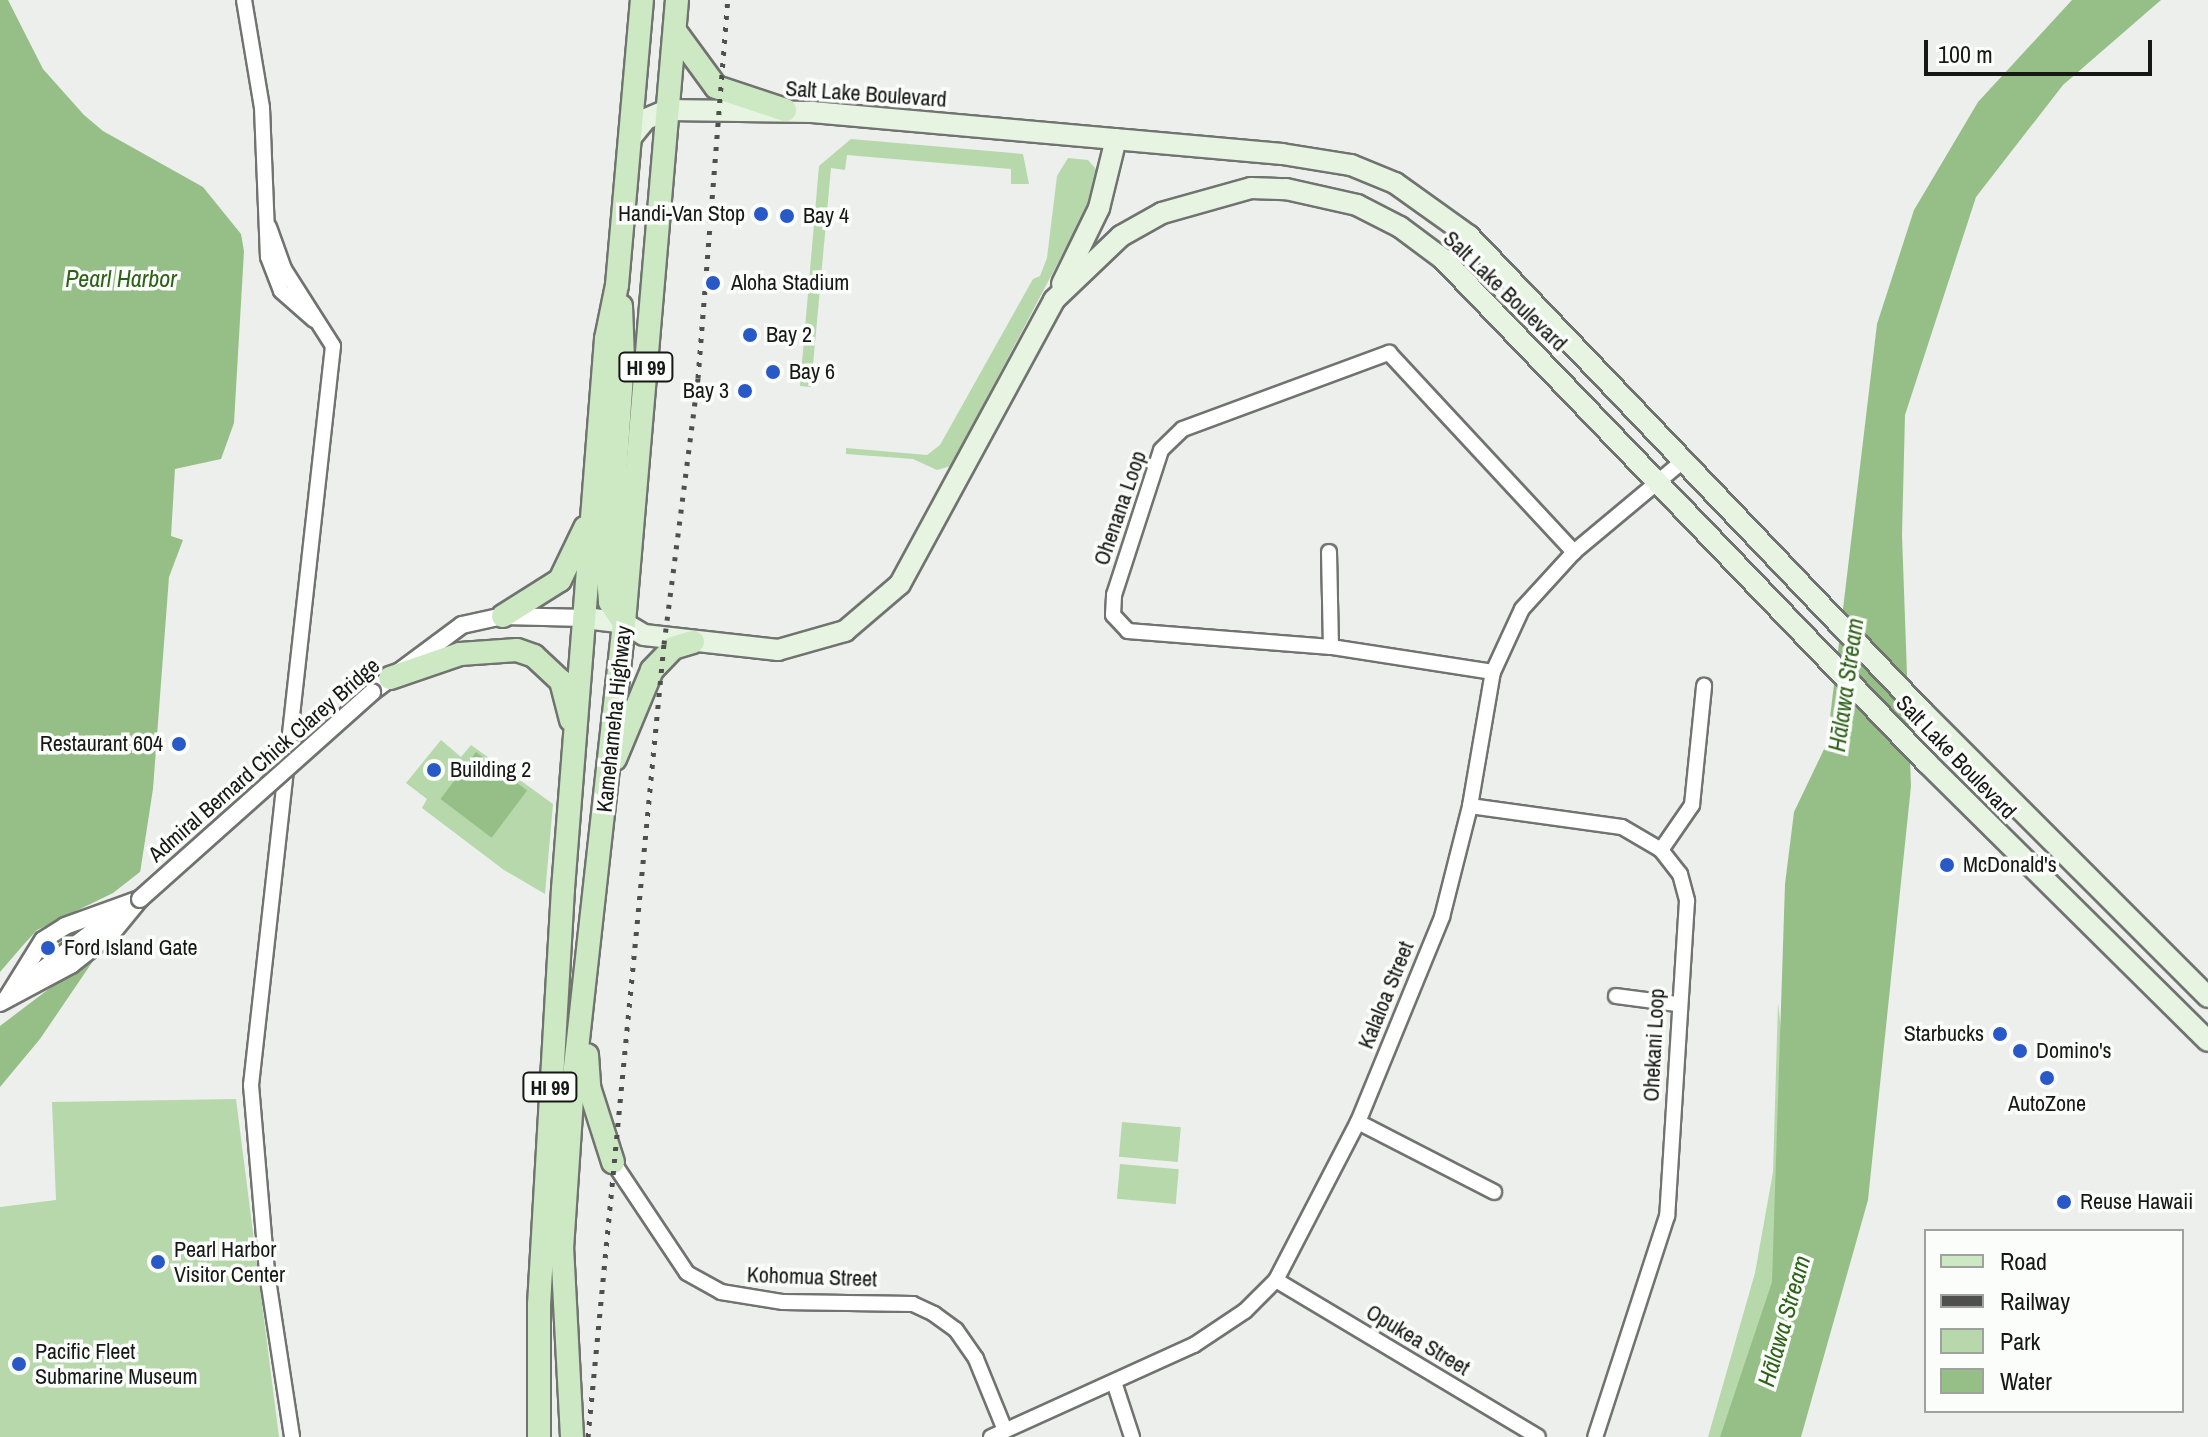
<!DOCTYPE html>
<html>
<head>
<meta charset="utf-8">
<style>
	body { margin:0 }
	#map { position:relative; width:2208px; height:1437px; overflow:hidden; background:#ecefeb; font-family:"Archivo Narrow",sans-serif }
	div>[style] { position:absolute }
	.green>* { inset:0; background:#b6d8ab; transform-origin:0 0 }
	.water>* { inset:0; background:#96bf88; transform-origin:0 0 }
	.pier>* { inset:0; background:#ecefeb }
	.roads { filter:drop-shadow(2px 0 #70736f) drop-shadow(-2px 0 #70736f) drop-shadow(0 2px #70736f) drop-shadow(0 -2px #70736f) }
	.minor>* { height:14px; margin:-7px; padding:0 7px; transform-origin:7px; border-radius:7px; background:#fff }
	.tertiary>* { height:16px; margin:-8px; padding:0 8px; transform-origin:8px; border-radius:8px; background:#fff }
	.secondary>* { height:20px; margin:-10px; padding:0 10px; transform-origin:10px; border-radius:10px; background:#e6f4e1 }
	.primary>* { height:22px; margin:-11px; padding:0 11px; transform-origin:11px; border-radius:11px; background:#cde9c4 }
	.rail>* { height:5px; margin-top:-2.5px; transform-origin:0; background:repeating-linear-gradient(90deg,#4f504e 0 4px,transparent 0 12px) }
	.bridges { filter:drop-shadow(2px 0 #70736f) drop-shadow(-2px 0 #70736f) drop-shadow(0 2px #70736f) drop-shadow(0 -2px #70736f) }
	.tertiary-bridge>* { height:16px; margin:-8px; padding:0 8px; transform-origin:8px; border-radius:8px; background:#fff }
	.dots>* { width:22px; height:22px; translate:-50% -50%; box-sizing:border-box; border:4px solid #fafdf9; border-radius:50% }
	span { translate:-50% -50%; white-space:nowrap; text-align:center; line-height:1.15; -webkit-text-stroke:7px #fafdf9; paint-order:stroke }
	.shield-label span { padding:2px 6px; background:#fafdf9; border:2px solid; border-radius:6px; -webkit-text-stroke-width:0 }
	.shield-label { font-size:20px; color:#171716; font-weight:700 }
	.street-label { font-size:22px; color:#171716 }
	.poi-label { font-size:22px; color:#171716 }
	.right { translate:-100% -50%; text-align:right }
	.left { translate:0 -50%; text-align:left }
	.water-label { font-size:24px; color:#2e6118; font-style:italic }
	.legend { position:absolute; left:1924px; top:1229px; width:260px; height:184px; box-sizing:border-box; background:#fafdf9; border:2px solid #9fa19e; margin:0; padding:10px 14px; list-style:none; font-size:24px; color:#171716 }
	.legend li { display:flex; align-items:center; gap:16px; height:40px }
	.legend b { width:40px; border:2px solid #9fa19e }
	.scale { position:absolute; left:1924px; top:40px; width:228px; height:36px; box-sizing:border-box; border:4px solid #171716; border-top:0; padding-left:10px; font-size:24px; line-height:28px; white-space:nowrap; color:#171716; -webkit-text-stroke:6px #fafdf9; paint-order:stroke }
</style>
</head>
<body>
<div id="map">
	<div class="green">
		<i style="clip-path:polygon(851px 139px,1023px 154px,1029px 184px,1011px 184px,1011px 169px,847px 155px,845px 170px,831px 168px,811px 387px,800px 386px,819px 166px)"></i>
		<i style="clip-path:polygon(1068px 158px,1088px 160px,1103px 177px,951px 466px,937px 470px,913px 459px,846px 454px,846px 448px,927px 455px,940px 445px,1033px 279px,1040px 276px,1047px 258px,1057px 176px)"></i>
		<i style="clip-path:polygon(441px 740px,461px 757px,471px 745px,553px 804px,545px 894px,504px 870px,422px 808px,427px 799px,406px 783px)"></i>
		<i style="clip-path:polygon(1778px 1003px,1804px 1224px,1740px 1437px,1708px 1437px,1755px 1273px,1773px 1172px)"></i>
		<i style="clip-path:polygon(236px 1099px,279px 1437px,0 1437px,0 1207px,56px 1200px,52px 1102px)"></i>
		<i style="left:1122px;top:1122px;width:59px;height:35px;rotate:5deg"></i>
		<i style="left:1120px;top:1164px;width:59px;height:35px;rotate:5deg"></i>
	</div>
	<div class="water">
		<i style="clip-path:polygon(0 0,8px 0,43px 69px,84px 115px,103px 131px,203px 187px,241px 234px,244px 251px,234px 423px,221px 459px,175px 469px,171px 536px,183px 540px,169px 577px,153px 789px,140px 873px,127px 911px,40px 1039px,0 1087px)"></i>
		<i style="clip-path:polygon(2072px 0,2161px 0,2063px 85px,1976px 197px,1905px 415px,1902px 535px,1911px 786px,1868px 1200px,1801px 1437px,1720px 1437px,1772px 1282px,1785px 884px,1794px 812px,1827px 743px,1877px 324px,1914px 210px,1978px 102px)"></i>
		<i style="left:476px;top:752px;width:64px;height:59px;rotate:37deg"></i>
	</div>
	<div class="pier">
		<i style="clip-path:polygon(145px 868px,130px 913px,108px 944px,0 1026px,0 972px,25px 943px,37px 930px,113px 893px)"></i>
	</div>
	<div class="roads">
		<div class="minor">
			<i style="left:244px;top:0;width:109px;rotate:80.5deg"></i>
			<i style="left:262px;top:108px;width:149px;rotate:87.7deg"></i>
			<i style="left:268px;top:257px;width:36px;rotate:69deg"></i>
			<i style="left:281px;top:291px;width:44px;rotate:41.3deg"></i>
			<i style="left:269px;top:227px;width:45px;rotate:70.3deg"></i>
			<i style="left:284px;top:269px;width:91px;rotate:57.5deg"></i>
			<i style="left:333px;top:346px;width:744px;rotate:96.33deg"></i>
			<i style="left:251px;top:1085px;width:189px;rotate:85.1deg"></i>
			<i style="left:267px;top:1273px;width:166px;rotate:81.3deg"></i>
			<i style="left:1329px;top:552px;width:95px;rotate:88.8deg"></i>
			<i style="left:1493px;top:672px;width:164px;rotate:-171.2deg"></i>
			<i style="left:1331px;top:647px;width:204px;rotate:-175.5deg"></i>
			<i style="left:1128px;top:631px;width:22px;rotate:-133deg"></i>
			<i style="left:1113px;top:615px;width:20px;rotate:-87deg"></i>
			<i style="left:1114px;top:595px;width:152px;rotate:-72deg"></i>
			<i style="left:1161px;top:450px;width:30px;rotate:-44deg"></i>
			<i style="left:1183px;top:429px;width:220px;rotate:-20.3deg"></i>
			<i style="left:1389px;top:353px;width:272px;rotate:47.1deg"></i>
			<i style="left:1470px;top:806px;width:153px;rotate:7.9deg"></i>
			<i style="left:1622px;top:827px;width:45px;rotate:30.5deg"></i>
			<i style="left:1661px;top:850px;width:31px;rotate:52deg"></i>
			<i style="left:1680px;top:874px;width:28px;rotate:75deg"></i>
			<i style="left:1687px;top:901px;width:316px;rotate:93.6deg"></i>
			<i style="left:1667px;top:1216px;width:232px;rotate:108deg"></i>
			<i style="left:1661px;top:850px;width:55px;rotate:-55.4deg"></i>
			<i style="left:1692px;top:805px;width:120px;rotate:-84.2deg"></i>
			<i style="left:1616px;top:996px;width:62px;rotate:7.5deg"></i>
			<i style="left:1358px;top:1122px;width:153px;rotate:27.2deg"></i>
			<i style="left:613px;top:1162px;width:133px;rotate:56.3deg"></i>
			<i style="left:687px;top:1273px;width:39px;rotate:29deg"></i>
			<i style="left:721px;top:1292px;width:63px;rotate:9.2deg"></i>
			<i style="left:783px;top:1302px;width:130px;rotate:0.9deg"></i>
			<i style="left:913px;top:1304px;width:23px;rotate:25deg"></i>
			<i style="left:934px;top:1314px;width:27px;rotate:36deg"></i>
			<i style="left:956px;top:1330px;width:35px;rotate:55deg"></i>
			<i style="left:976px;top:1359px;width:77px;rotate:67.8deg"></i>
			<i style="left:1276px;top:1280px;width:305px;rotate:30.9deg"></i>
			<i style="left:1115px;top:1385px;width:55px;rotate:71.9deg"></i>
			<i style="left:991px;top:1437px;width:223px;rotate:-24.4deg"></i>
			<i style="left:1194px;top:1345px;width:61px;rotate:-33.7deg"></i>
			<i style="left:1245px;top:1311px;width:44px;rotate:-45deg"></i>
			<i style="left:1276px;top:1280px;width:178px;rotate:-62.6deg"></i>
			<i style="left:1358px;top:1122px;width:222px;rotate:-67.7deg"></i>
			<i style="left:1442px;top:917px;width:114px;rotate:-75.8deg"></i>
			<i style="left:1470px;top:806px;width:136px;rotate:-80.3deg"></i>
			<i style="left:1493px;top:672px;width:69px;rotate:-65.3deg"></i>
			<i style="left:1522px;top:609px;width:77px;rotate:-47.6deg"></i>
			<i style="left:1574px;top:552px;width:143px;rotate:-39.9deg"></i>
		</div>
		<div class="tertiary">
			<i style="left:372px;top:692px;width:112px;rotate:-36.7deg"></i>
			<i style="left:462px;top:625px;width:42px;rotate:-12.4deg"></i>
			<i style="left:503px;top:616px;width:82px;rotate:1.4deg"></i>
			<i style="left:17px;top:989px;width:129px;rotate:-37.1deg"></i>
			<i style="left:7px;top:998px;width:68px;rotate:-58.2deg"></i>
			<i style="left:43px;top:940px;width:26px;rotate:-32deg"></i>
			<i style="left:65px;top:926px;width:80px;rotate:-19.8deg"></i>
			<i style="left:0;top:1003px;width:81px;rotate:-28.2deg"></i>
			<i style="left:71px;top:965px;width:53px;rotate:-38.2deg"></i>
			<i style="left:113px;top:932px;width:43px;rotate:-50.7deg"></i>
		</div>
		<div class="secondary">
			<i style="left:629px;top:140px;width:27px;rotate:-51deg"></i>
			<i style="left:646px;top:119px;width:23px;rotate:-23deg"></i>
			<i style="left:667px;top:110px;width:145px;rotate:0.8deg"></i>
			<i style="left:812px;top:112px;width:472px;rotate:5.1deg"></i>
			<i style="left:1282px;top:154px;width:70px;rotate:9.1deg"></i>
			<i style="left:1351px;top:165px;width:48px;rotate:22.2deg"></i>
			<i style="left:1395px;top:183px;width:91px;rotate:35.6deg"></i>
			<i style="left:1469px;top:236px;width:658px;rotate:46.36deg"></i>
			<i style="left:1923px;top:712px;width:403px;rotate:45deg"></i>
			<i style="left:1062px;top:284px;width:85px;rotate:-64deg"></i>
			<i style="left:1099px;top:208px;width:71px;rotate:-76.2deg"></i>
			<i style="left:585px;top:618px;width:39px;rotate:7deg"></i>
			<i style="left:624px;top:623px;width:23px;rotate:31deg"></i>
			<i style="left:644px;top:635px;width:135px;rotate:6.4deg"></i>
			<i style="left:778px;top:650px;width:70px;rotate:-15.8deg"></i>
			<i style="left:845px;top:631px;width:72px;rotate:-40.5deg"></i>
			<i style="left:900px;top:584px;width:323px;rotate:-61.5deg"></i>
			<i style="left:1054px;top:300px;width:93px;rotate:-43.7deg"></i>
			<i style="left:1121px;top:236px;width:47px;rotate:-29.3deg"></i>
			<i style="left:1162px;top:213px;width:92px;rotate:-15.7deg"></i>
			<i style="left:1251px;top:188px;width:35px;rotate:2deg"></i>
			<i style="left:1286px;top:189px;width:73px;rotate:12.7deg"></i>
			<i style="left:1357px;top:205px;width:48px;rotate:27.1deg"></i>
			<i style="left:1400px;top:227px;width:54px;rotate:36.7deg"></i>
			<i style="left:1443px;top:259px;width:699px;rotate:46.16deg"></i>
			<i style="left:1927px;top:763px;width:395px;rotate:44.7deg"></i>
		</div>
		<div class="primary">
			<i style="left:675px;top:31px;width:69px;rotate:53.8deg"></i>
			<i style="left:716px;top:87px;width:73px;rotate:18.4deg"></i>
			<i style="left:621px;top:306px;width:54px;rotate:87.9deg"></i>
			<i style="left:623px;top:360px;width:219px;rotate:93.9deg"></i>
			<i style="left:608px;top:578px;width:24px;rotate:85deg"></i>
			<i style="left:610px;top:602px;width:25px;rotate:56deg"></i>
			<i style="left:503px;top:616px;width:67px;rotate:-32.3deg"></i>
			<i style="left:560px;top:580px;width:58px;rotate:-64.3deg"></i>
			<i style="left:390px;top:678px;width:74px;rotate:-18.9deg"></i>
			<i style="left:460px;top:654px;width:57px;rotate:-4deg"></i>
			<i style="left:517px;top:650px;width:18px;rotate:19deg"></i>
			<i style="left:534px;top:656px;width:37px;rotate:43deg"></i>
			<i style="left:561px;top:681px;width:40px;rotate:75.6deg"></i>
			<i style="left:615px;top:759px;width:96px;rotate:-67.4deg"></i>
			<i style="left:652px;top:670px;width:30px;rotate:-46deg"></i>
			<i style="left:673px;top:648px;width:21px;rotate:-17deg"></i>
			<i style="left:587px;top:1055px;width:32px;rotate:86deg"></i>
			<i style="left:589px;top:1087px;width:79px;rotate:72.3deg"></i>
			<i style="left:539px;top:1437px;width:132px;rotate:-90deg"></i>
			<i style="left:539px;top:1305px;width:417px;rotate:-86.7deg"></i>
			<i style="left:563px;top:889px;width:552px;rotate:-85.53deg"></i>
			<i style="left:606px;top:339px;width:55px;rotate:-78.5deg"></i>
			<i style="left:617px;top:285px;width:286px;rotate:-85deg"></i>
			<i style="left:572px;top:1437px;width:188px;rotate:-93deg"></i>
			<i style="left:562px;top:1249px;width:164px;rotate:-86.2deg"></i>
			<i style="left:573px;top:1085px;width:465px;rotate:-83.7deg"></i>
			<i style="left:624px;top:623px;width:625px;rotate:-85.14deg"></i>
		</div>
	</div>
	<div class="rail">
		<i style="left:588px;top:1437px;width:797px;rotate:-84.53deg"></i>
		<i style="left:664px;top:644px;width:268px;rotate:-82.7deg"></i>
		<i style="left:698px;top:378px;width:379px;rotate:-85.5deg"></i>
	</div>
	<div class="bridges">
		<div class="tertiary-bridge">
			<i style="left:140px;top:899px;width:311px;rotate:-41.7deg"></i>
		</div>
	</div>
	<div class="dots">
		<i style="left:761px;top:214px;background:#2859c7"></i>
		<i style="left:787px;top:216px;background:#2859c7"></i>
		<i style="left:713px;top:283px;background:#2859c7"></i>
		<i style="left:750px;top:335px;background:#2859c7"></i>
		<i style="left:773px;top:372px;background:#2859c7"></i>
		<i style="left:745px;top:391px;background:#2859c7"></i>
		<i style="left:179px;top:744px;background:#2859c7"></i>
		<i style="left:434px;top:770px;background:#2859c7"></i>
		<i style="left:1947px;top:865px;background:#2859c7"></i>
		<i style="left:48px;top:948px;background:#2859c7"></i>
		<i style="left:2000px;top:1034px;background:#2859c7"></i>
		<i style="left:2020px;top:1051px;background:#2859c7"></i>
		<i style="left:2047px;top:1078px;background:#2859c7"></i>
		<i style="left:2064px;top:1202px;background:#2859c7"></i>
		<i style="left:158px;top:1262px;background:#2859c7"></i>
		<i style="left:19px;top:1364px;background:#2859c7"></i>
	</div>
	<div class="shield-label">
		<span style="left:646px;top:367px">HI 99</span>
		<span style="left:550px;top:1087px">HI 99</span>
	</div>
	<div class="street-label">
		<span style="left:866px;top:94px;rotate:4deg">Salt Lake Boulevard</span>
		<span style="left:1505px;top:291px;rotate:44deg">Salt Lake Boulevard</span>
		<span style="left:1120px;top:508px;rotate:-71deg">Ohenana Loop</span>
		<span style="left:614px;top:719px;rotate:-84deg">Kamehameha Highway</span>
		<span style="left:1956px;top:757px;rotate:46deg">Salt Lake Boulevard</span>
		<span style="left:264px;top:760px;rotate:-41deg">Admiral Bernard Chick Clarey Bridge</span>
		<span style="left:1386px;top:995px;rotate:-68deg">Kalaloa Street</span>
		<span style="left:1654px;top:1045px;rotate:-87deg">Ohekani Loop</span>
		<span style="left:812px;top:1277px;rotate:2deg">Kohomua Street</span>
		<span style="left:1418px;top:1340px;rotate:31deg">Opukea Street</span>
	</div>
	<div class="poi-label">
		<span class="right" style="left:745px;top:214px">Handi-Van Stop</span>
		<span class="left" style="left:803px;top:216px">Bay 4</span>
		<span class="left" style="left:731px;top:283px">Aloha Stadium</span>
		<span class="left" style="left:766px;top:335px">Bay 2</span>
		<span class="left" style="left:789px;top:372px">Bay 6</span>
		<span class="right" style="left:729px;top:391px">Bay 3</span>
		<span class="right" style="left:163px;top:744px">Restaurant 604</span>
		<span class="left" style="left:450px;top:770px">Building 2</span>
		<span class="left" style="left:1963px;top:865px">McDonald's</span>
		<span class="left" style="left:64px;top:948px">Ford Island Gate</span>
		<span class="right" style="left:1984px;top:1034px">Starbucks</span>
		<span class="left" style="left:2036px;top:1051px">Domino's</span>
		<span style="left:2047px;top:1104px">AutoZone</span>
		<span class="left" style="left:2080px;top:1202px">Reuse Hawaii</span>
		<span class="left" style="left:174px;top:1262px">Pearl Harbor<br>Visitor Center</span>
		<span class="left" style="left:35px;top:1364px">Pacific Fleet<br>Submarine Museum</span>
	</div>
	<div class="water-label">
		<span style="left:121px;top:279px">Pearl Harbor</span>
		<span style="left:1846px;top:685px;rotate:-82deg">Hālawa Stream</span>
		<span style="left:1784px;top:1321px;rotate:-74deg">Hālawa Stream</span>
	</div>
	<ul class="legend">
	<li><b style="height:10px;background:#cde9c4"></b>Road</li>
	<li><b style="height:10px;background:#4f504e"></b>Railway</li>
	<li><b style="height:22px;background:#b6d8ab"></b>Park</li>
	<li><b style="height:22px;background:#96bf88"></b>Water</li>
	</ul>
	<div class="scale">100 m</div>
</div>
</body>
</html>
